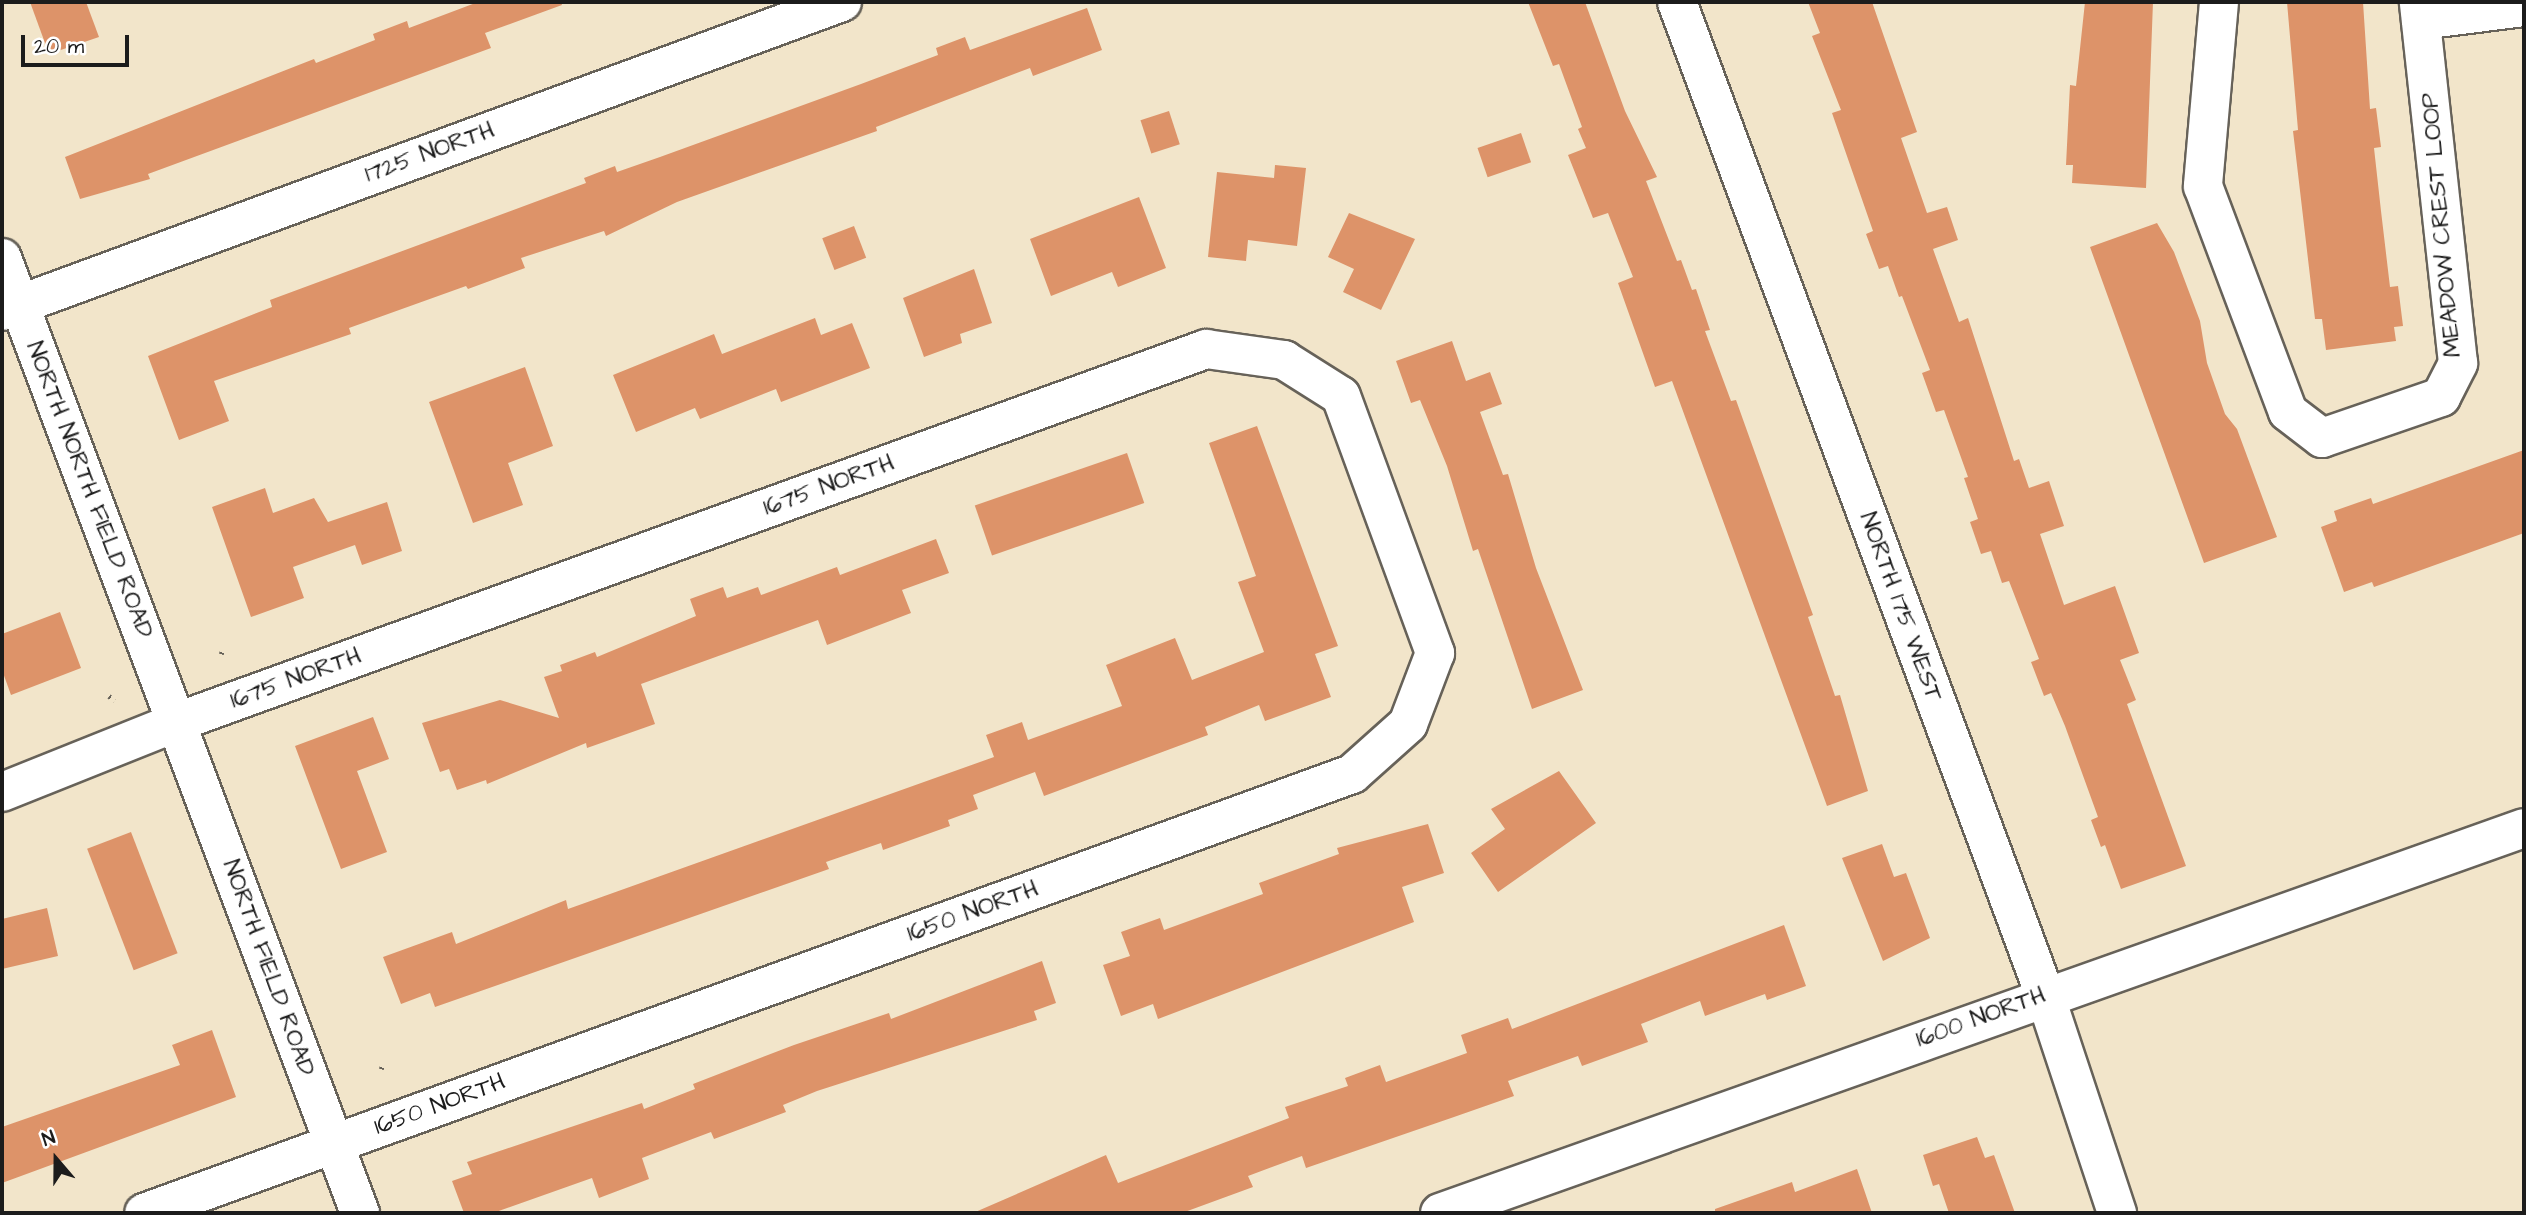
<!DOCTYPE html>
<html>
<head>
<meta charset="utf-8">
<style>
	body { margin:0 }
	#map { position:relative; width:2526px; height:1215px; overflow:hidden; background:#f2e5ca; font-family:"Architects Daughter",sans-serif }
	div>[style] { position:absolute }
	.building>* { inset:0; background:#dd9369; transform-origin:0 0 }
	.path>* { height:4.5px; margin-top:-2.25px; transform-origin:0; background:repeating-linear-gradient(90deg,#676259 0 2px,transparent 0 7px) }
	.roads { filter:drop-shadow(2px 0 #676259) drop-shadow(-2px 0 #676259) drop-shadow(0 2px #676259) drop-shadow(0 -2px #676259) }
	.street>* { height:38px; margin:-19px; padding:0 19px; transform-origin:19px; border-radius:19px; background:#fff }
	.secondary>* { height:38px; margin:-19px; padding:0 19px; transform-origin:19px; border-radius:19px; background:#fff }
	span { translate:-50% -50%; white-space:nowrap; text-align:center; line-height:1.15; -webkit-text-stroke:5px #fff; paint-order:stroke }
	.street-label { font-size:24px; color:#1c1c1c }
	.frame { position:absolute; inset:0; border:4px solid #1c1c1c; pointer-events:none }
	.north { position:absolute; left:21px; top:1124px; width:70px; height:70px; -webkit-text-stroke:5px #fff; paint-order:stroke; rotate:340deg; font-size:19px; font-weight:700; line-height:28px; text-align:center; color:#1c1c1c }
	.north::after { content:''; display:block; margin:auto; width:24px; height:32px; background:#1c1c1c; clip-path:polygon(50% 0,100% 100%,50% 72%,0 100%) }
	.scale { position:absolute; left:21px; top:35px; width:108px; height:32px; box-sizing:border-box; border:4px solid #1c1c1c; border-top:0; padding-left:9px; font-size:21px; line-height:24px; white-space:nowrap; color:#1c1c1c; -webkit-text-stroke:5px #fff; paint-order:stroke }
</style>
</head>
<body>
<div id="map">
	<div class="building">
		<i style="clip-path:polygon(30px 2px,86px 2px,99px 37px,49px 54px)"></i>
		<i style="clip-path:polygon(478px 2px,561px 2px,562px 5px,485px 33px,491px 48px,148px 174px,150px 179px,80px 199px,65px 157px,314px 59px,316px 63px,375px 40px,373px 34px,407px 21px,409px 28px)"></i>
		<i style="clip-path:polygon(1528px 2px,1585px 2px,1625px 111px,1657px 177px,1646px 181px,1677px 261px,1681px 260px,1692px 290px,1696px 289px,1710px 330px,1705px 331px,1731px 401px,1736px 400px,1813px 615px,1808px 617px,1835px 696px,1840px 695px,1868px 791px,1827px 806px,1672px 381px,1655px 387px,1618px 283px,1633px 277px,1608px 213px,1593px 218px,1568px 155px,1586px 148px,1578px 129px,1582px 127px,1559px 64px,1553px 66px)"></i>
		<i style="clip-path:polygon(1808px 2px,1872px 2px,1917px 132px,1901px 138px,1927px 213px,1947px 207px,1958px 240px,1933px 249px,1959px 322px,1968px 318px,2014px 461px,2019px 459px,2029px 488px,2049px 481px,2064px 526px,2040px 534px,2064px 605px,2115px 586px,2139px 653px,2120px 660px,2136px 700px,2127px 704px,2186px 866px,2121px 889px,2105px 845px,2101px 847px,2091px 820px,2098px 817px,2065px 726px,2051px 693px,2044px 696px,2031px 662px,2039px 659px,2009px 581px,2002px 583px,1991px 551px,1981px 554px,1970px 522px,1978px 519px,1964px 478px,1968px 477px,1944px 410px,1936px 412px,1922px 373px,1930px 370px,1902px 296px,1899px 297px,1888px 266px,1879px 269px,1866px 234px,1873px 231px,1832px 113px,1841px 110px,1812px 36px,1820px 33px)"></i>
		<i style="clip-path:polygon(2085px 2px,2153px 2px,2146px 188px,2072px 183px,2073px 165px,2066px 165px,2070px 85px,2076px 86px)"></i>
		<i style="clip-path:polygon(2287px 2px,2363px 2px,2370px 109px,2376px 108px,2381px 147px,2374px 148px,2381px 211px,2390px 287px,2398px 286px,2403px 326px,2394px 327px,2396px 341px,2326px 350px,2322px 319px,2315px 319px,2293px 131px,2298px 130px)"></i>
		<i style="clip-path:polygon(1087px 8px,1102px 50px,1033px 76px,1030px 68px,876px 127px,877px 131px,677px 202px,606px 236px,604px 231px,521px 258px,525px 268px,468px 289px,466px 286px,349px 328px,351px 334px,214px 381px,229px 421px,179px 440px,148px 356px,272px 307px,270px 300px,586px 183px,584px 178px,615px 166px,617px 172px,660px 157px,861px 84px,938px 55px,936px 48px,965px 37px,970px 50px)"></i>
		<i style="left:1169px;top:111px;width:35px;height:30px;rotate:72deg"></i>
		<i style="left:1521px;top:133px;width:31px;height:46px;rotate:71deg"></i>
		<i style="clip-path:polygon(1275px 165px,1306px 168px,1297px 246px,1248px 240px,1246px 261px,1208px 257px,1217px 172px,1274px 178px)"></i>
		<i style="clip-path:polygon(1139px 197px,1166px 268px,1118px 287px,1112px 272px,1051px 296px,1030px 239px)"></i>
		<i style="clip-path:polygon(1349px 213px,1415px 239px,1381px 310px,1343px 292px,1354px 269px,1328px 257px)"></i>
		<i style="clip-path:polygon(2157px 223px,2174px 252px,2200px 321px,2207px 363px,2225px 414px,2237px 429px,2277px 537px,2204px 563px,2090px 247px)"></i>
		<i style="left:854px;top:226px;width:34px;height:34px;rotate:69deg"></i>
		<i style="clip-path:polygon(974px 269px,992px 323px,960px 334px,962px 343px,924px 357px,903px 298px)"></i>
		<i style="clip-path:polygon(815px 318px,821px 335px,852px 323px,870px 368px,781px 402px,776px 389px,700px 419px,695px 408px,636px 432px,613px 375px,714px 334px,722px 354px)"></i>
		<i style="clip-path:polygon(1452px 341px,1466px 381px,1490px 372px,1502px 404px,1480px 412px,1503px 475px,1508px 474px,1536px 568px,1583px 690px,1532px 709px,1478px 549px,1473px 551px,1447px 466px,1420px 400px,1411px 403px,1396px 361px)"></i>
		<i style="clip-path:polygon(525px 367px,553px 446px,508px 463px,523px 505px,473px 523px,429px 402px)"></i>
		<i style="clip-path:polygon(1257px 426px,1338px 646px,1315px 654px,1331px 697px,1265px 721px,1259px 705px,1205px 727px,1208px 735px,1044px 796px,1035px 772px,973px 795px,978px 809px,948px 820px,950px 826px,883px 850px,881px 843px,826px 862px,829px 869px,435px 1007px,430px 993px,401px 1004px,383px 957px,452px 932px,456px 944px,566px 900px,568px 909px,994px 757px,986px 735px,1022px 722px,1028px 740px,1122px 706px,1106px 665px,1175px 638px,1192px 680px,1264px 652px,1238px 582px,1256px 576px,1209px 443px)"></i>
		<i style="clip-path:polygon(2524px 450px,2524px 533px,2374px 587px,2372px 582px,2344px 592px,2321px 527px,2337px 521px,2334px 511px,2371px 498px,2373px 504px)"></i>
		<i style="left:1127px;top:453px;width:53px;height:161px;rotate:71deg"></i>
		<i style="clip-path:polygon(265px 488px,273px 513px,314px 498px,328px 522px,387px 502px,402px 551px,362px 565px,355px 545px,293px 567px,304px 598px,251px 617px,212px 507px)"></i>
		<i style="clip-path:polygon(936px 539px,949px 573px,902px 590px,911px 613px,827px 645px,818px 620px,641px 684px,655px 724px,587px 748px,586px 743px,487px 784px,486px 780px,457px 790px,449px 769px,440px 772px,422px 723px,500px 700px,559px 718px,544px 677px,562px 671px,560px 665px,595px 652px,597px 657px,696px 616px,690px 599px,723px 587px,727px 598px,758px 587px,761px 595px,837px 567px,840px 575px)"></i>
		<i style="clip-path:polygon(60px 612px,81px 668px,11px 695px,2px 670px,2px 634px)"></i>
		<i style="clip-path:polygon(373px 717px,389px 759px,357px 771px,387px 852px,341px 869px,295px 746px)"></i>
		<i style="clip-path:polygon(1559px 771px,1596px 823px,1498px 892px,1471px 853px,1505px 829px,1491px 809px)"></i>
		<i style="clip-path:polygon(1428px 824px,1444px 873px,1402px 887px,1414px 922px,1158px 1019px,1153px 1004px,1121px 1016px,1103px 965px,1130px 956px,1121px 932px,1160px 918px,1164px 930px,1263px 894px,1259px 883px,1339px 854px,1337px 848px)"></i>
		<i style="left:131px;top:832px;width:130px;height:47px;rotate:69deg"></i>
		<i style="clip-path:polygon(1882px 844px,1894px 877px,1906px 873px,1930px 938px,1883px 961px,1842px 858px)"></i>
		<i style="clip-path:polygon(47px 908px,58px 956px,2px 969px,2px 919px)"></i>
		<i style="clip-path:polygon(1784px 925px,1806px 986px,1767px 1000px,1765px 994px,1705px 1016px,1700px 1001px,1641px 1024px,1648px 1042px,1582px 1066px,1578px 1056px,1508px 1081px,1514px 1096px,1454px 1117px,1306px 1168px,1302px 1156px,1248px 1176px,1253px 1187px,1182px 1213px,973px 1213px,1106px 1155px,1118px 1183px,1289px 1118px,1285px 1107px,1348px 1086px,1345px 1078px,1380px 1065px,1386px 1082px,1467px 1053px,1461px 1035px,1508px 1018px,1512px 1029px)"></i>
		<i style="clip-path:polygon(1042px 961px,1056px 1003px,1034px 1011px,1037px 1020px,817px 1091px,783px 1105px,786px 1112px,714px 1139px,711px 1132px,642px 1158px,649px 1179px,599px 1198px,592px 1178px,493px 1213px,464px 1213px,452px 1181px,472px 1174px,467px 1162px,642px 1103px,644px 1109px,695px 1089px,693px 1084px,794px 1045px,889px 1013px,891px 1019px)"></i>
		<i style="clip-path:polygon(212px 1030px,236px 1097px,2px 1183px,2px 1127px,180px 1065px,172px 1045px)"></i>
		<i style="clip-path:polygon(1977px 1137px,1985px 1158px,1994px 1155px,2015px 1213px,1949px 1213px,1939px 1184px,1933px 1186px,1923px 1155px)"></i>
		<i style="clip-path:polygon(1857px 1169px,1872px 1213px,1715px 1213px,1715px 1209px,1792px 1182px,1795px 1192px)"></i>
	</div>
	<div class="path">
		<i style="left:221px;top:654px;width:5px;rotate:-68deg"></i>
		<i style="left:109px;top:696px;width:7px;rotate:34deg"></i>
		<i style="left:381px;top:1069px;width:5px;rotate:-68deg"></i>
	</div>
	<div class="roads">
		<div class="street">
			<i style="left:1677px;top:2px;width:1059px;rotate:69.67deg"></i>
			<i style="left:2045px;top:995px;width:230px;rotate:71.7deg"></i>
			<i style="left:2219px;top:2px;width:185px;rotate:95deg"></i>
			<i style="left:2203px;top:186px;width:241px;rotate:69.4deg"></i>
			<i style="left:2288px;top:412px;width:43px;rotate:37.4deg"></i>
			<i style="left:2322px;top:438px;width:126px;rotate:-19deg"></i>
			<i style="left:2441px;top:397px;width:38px;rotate:-63deg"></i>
			<i style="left:2458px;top:363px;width:363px;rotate:-96.2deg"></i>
			<i style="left:2421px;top:20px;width:104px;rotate:-7.2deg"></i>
			<i style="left:2px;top:311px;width:895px;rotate:-20.2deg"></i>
			<i style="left:2px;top:792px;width:188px;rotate:-21.8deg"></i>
			<i style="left:177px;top:722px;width:1095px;rotate:-19.92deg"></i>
			<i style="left:1206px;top:349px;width:79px;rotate:8deg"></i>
			<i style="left:1284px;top:360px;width:67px;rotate:32.3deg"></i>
			<i style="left:1341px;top:396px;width:274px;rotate:69.9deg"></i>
			<i style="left:1435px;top:653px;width:76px;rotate:110.8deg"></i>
			<i style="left:1408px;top:724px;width:75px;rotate:138.2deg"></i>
			<i style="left:1352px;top:774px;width:1285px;rotate:160.03deg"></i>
			<i style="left:1440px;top:1213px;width:1150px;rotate:-19.55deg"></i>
		</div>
		<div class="secondary">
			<i style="left:2px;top:258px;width:1020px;rotate:69.45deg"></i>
		</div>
	</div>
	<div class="street-label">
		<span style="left:430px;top:153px;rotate:-20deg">1725 NORTH</span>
		<span style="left:2442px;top:225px;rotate:-95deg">MEADOW CREST LOOP</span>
		<span style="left:829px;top:486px;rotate:-20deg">1675 NORTH</span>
		<span style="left:89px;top:490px;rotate:69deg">NORTH NORTH FIELD ROAD</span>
		<span style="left:1900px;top:607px;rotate:70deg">NORTH 175 WEST</span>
		<span style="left:296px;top:679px;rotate:-20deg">1675 NORTH</span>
		<span style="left:973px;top:912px;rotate:-20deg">1650 NORTH</span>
		<span style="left:268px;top:968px;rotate:70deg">NORTH FIELD ROAD</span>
		<span style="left:1981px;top:1018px;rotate:-20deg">1600 NORTH</span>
		<span style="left:440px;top:1105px;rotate:-20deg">1650 NORTH</span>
	</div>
	<div class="frame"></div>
	<div class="north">N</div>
	<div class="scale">20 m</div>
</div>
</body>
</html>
